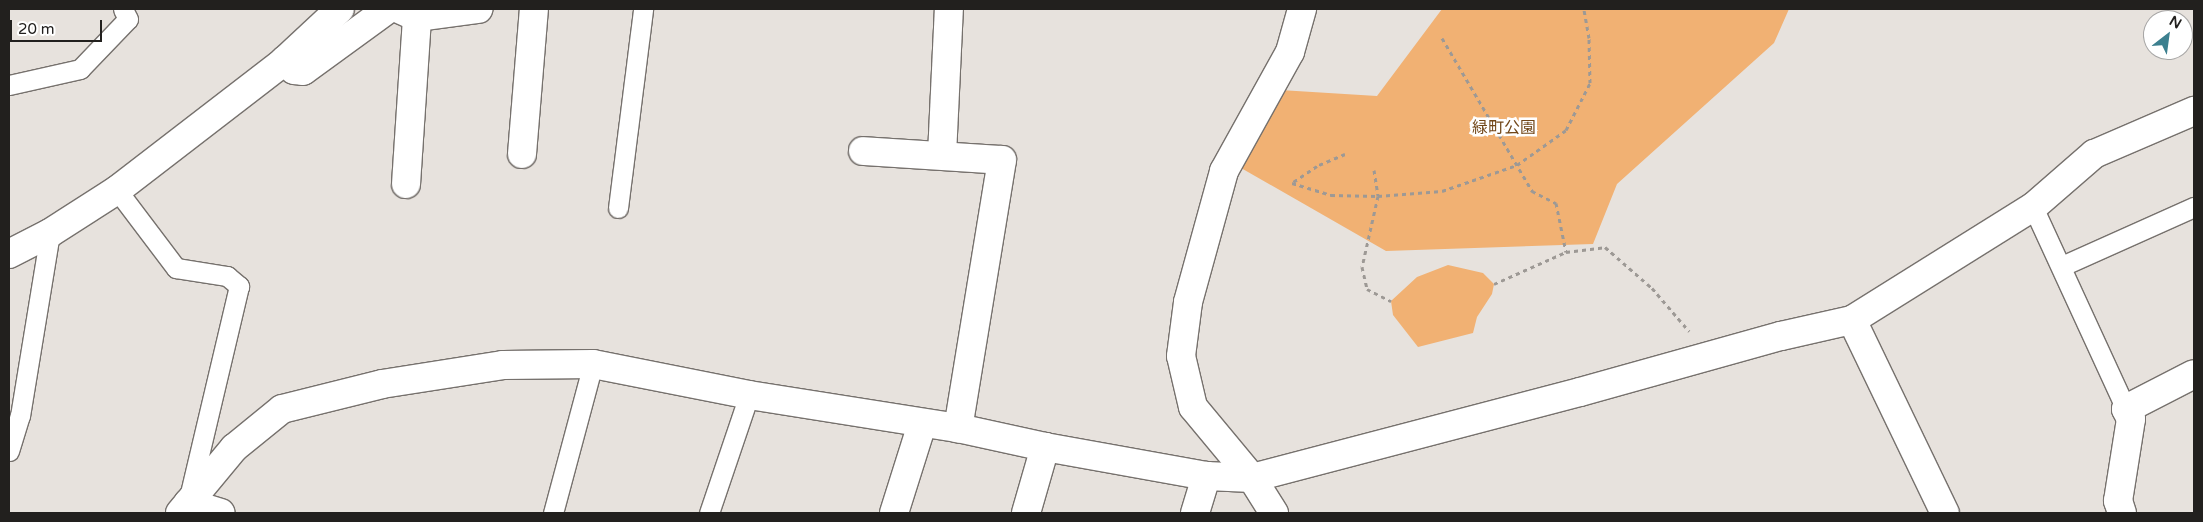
<!DOCTYPE html>
<html>
<head>
<meta charset="utf-8">
<style>
	body { margin:0 }
	#map { position:relative; width:2203px; height:522px; overflow:hidden; background:#e7e2dd; font-family:"Varela Round","Noto Sans JP",sans-serif }
	div>[style] { position:absolute }
	.green>* { inset:0; background:#f1b173 }
	.path>* { height:3px; margin-top:-1.5px; transform-origin:0; background:repeating-linear-gradient(90deg,#9d9995 0 4px,transparent 0 8px) }
	.roads { filter:drop-shadow(1px 0 #76716d) drop-shadow(-1px 0 #76716d) drop-shadow(0 1px #76716d) drop-shadow(0 -1px #76716d) }
	.service>* { height:19px; margin:-9.5px; padding:0 9.5px; transform-origin:9.5px; border-radius:9.5px; background:#fff }
	.minor>* { height:28px; margin:-14px; padding:0 14px; transform-origin:14px; border-radius:14px; background:#fff }
	span { translate:-50% -50%; white-space:nowrap; text-align:center; line-height:1.15; -webkit-text-stroke:5px #fff; paint-order:stroke }
	.park-label { font-size:16px; color:#724719 }
	.frame { position:absolute; inset:0; border:10px solid #22201e; pointer-events:none }
	.north { position:absolute; left:2143px; top:10px; width:50px; height:50px; box-sizing:border-box; background:#fff; border:1px solid #a7a6a5; border-radius:50%; rotate:30deg; font-size:14px; font-weight:700; line-height:20px; text-align:center; color:#22201e }
	.north::after { content:''; display:block; margin:auto; width:18px; height:22px; background:#3c808f; clip-path:polygon(50% 0,100% 100%,50% 72%,0 100%) }
	.scale { position:absolute; left:10px; top:20px; width:92px; height:22px; box-sizing:border-box; border:2px solid #22201e; border-top:0; padding-left:6px; font-size:15px; line-height:18px; white-space:nowrap; color:#22201e; -webkit-text-stroke:4px #fff; paint-order:stroke }
</style>
</head>
<body>
<div id="map">
	<div class="green">
		<i style="clip-path:polygon(1442px 9px,1789px 9px,1774px 43px,1617px 184px,1593px 244px,1386px 251px,1241px 168px,1280px 90px,1377px 96px)"></i>
		<i style="clip-path:polygon(1448px 265px,1483px 273px,1494px 284px,1492px 294px,1477px 317px,1473px 333px,1418px 347px,1393px 315px,1391px 301px,1417px 277px)"></i>
	</div>
	<div class="path">
		<i style="left:1442px;top:38px;width:178px;rotate:59.5deg"></i>
		<i style="left:1532px;top:191px;width:27px;rotate:27deg"></i>
		<i style="left:1556px;top:203px;width:50px;rotate:78.5deg"></i>
		<i style="left:1345px;top:154px;width:30px;rotate:157deg"></i>
		<i style="left:1317px;top:166px;width:30px;rotate:146deg"></i>
		<i style="left:1292px;top:183px;width:41px;rotate:17.1deg"></i>
		<i style="left:1331px;top:195px;width:47px;rotate:1.2deg"></i>
		<i style="left:1378px;top:196px;width:64px;rotate:-4.5deg"></i>
		<i style="left:1442px;top:191px;width:79px;rotate:-19.1deg"></i>
		<i style="left:1517px;top:165px;width:60px;rotate:-35.5deg"></i>
		<i style="left:1566px;top:130px;width:53px;rotate:-62.9deg"></i>
		<i style="left:1590px;top:83px;width:45px;rotate:-91.3deg"></i>
		<i style="left:1589px;top:38px;width:29px;rotate:-100deg"></i>
		<i style="left:1374px;top:170px;width:26px;rotate:81deg"></i>
		<i style="left:1378px;top:196px;width:73px;rotate:102.7deg"></i>
		<i style="left:1362px;top:267px;width:23px;rotate:77deg"></i>
		<i style="left:1367px;top:289px;width:27px;rotate:27deg"></i>
		<i style="left:1494px;top:284px;width:79px;rotate:-24deg"></i>
		<i style="left:1566px;top:252px;width:39px;rotate:-7deg"></i>
		<i style="left:1605px;top:247px;width:62px;rotate:41.1deg"></i>
		<i style="left:1652px;top:288px;width:57px;rotate:49.3deg"></i>
	</div>
	<div class="roads">
		<div class="service">
			<i style="left:9px;top:85px;width:73px;rotate:-12.7deg"></i>
			<i style="left:80px;top:69px;width:69px;rotate:-46.2deg"></i>
			<i style="left:128px;top:19px;width:11px;rotate:-117deg"></i>
			<i style="left:117px;top:190px;width:98px;rotate:52.9deg"></i>
			<i style="left:176px;top:268px;width:52px;rotate:8.9deg"></i>
			<i style="left:227px;top:276px;width:16px;rotate:40deg"></i>
			<i style="left:239px;top:286px;width:217px;rotate:103.3deg"></i>
			<i style="left:2033px;top:207px;width:222px;rotate:65.3deg"></i>
			<i style="left:618px;top:208px;width:201px;rotate:-82.8deg"></i>
			<i style="left:2062px;top:266px;width:145px;rotate:-24.1deg"></i>
			<i style="left:9px;top:451px;width:37px;rotate:-73deg"></i>
			<i style="left:20px;top:416px;width:185px;rotate:-80.7deg"></i>
			<i style="left:553px;top:513px;width:154px;rotate:-75deg"></i>
			<i style="left:709px;top:513px;width:125px;rotate:-71.3deg"></i>
		</div>
		<div class="minor">
			<i style="left:401px;top:10px;width:17px;rotate:24deg"></i>
			<i style="left:417px;top:17px;width:62px;rotate:-7.5deg"></i>
			<i style="left:285px;top:60px;width:13px;rotate:48deg"></i>
			<i style="left:294px;top:70px;width:9px;rotate:6deg"></i>
			<i style="left:303px;top:71px;width:105px;rotate:-36.1deg"></i>
			<i style="left:863px;top:151px;width:139px;rotate:3.7deg"></i>
			<i style="left:1002px;top:160px;width:272px;rotate:99.3deg"></i>
			<i style="left:522px;top:154px;width:145px;rotate:-85.3deg"></i>
			<i style="left:942px;top:155px;width:146px;rotate:-87.3deg"></i>
			<i style="left:406px;top:184px;width:167px;rotate:-86.2deg"></i>
			<i style="left:9px;top:254px;width:46px;rotate:-27.1deg"></i>
			<i style="left:50px;top:233px;width:80px;rotate:-32.7deg"></i>
			<i style="left:117px;top:190px;width:208px;rotate:-37.6deg"></i>
			<i style="left:282px;top:63px;width:79px;rotate:-43deg"></i>
			<i style="left:1852px;top:320px;width:214px;rotate:64.3deg"></i>
			<i style="left:188px;top:503px;width:34px;rotate:17deg"></i>
			<i style="left:180px;top:513px;width:85px;rotate:-50.3deg"></i>
			<i style="left:234px;top:448px;width:62px;rotate:-39.1deg"></i>
			<i style="left:282px;top:409px;width:103px;rotate:-14deg"></i>
			<i style="left:382px;top:384px;width:122px;rotate:-8.9deg"></i>
			<i style="left:503px;top:365px;width:90px;rotate:-0.6deg"></i>
			<i style="left:593px;top:364px;width:159px;rotate:11.2deg"></i>
			<i style="left:749px;top:395px;width:212px;rotate:9deg"></i>
			<i style="left:958px;top:428px;width:89px;rotate:12.3deg"></i>
			<i style="left:1045px;top:447px;width:164px;rotate:10.2deg"></i>
			<i style="left:1206px;top:476px;width:46px;rotate:2.5deg"></i>
			<i style="left:1252px;top:478px;width:339px;rotate:-14.7deg"></i>
			<i style="left:1580px;top:392px;width:209px;rotate:-15.6deg"></i>
			<i style="left:1781px;top:336px;width:73px;rotate:-12.7deg"></i>
			<i style="left:1852px;top:320px;width:213px;rotate:-32deg"></i>
			<i style="left:2033px;top:207px;width:81px;rotate:-41deg"></i>
			<i style="left:2094px;top:154px;width:109px;rotate:-23.3deg"></i>
			<i style="left:894px;top:513px;width:93px;rotate:-72.5deg"></i>
			<i style="left:1026px;top:513px;width:69px;rotate:-73.9deg"></i>
			<i style="left:1195px;top:513px;width:39px;rotate:-73deg"></i>
			<i style="left:1274px;top:513px;width:41px;rotate:-122.2deg"></i>
			<i style="left:1252px;top:478px;width:92px;rotate:-129.7deg"></i>
			<i style="left:1193px;top:407px;width:52px;rotate:-103.2deg"></i>
			<i style="left:1181px;top:356px;width:54px;rotate:-82.6deg"></i>
			<i style="left:1188px;top:302px;width:136px;rotate:-74.6deg"></i>
			<i style="left:1224px;top:171px;width:136px;rotate:-61deg"></i>
			<i style="left:1290px;top:52px;width:45px;rotate:-74.4deg"></i>
			<i style="left:2122px;top:513px;width:13px;rotate:-108deg"></i>
			<i style="left:2118px;top:501px;width:83px;rotate:-81deg"></i>
			<i style="left:2131px;top:419px;width:11px;rotate:-117deg"></i>
			<i style="left:2126px;top:409px;width:76px;rotate:-27.2deg"></i>
		</div>
	</div>
	<div class="park-label">
		<span style="left:1504px;top:128px">緑町公園</span>
	</div>
	<div class="frame"></div>
	<div class="north">N</div>
	<div class="scale">20 m</div>
</div>
</body>
</html>
